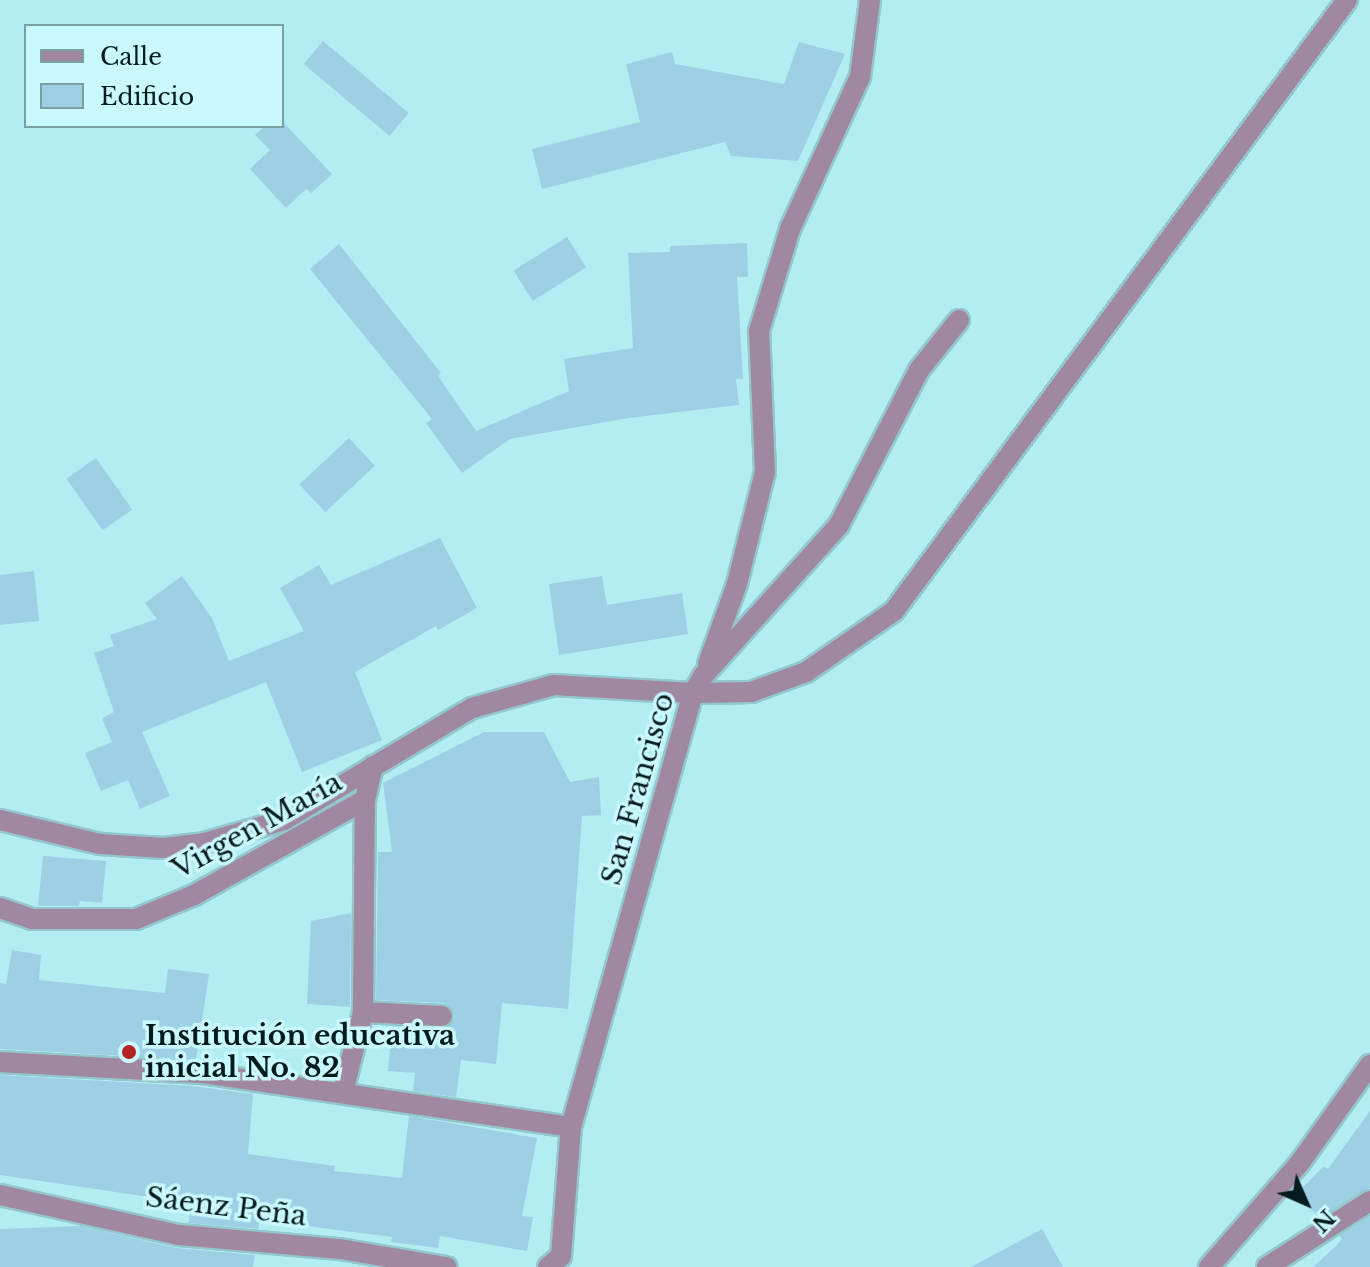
<!DOCTYPE html>
<html>
<head>
<meta charset="utf-8">
<style>
	body { margin:0 }
	#map { position:relative; width:1370px; height:1267px; overflow:hidden; background:#b2edf4; font-family:"Libre Baskerville",serif }
	div>[style] { position:absolute }
	.building>* { inset:0; background:#9dd0e5; transform-origin:0 0 }
	.roads { filter:drop-shadow(2px 0 #93c7cd) drop-shadow(-2px 0 #93c7cd) drop-shadow(0 2px #93c7cd) drop-shadow(0 -2px #93c7cd) }
	.minor>* { height:20px; margin:-10px; padding:0 10px; transform-origin:10px; border-radius:10px; background:#a088a0 }
	.dots>* { width:22px; height:22px; translate:-50% -50%; box-sizing:border-box; border:4px solid #c9f8fe; border-radius:50% }
	span { translate:-50% -50%; white-space:nowrap; text-align:center; line-height:1.15; -webkit-text-stroke:7px #c9f8fe; paint-order:stroke }
	.street-label { font-size:28px; color:#041b1e }
	.poi-label { font-size:28px; color:#041b1e; font-weight:700 }
	.left { translate:0 -50%; text-align:left }
	.legend { position:absolute; left:24px; top:24px; width:260px; height:104px; box-sizing:border-box; background:#c9f8fe; border:2px solid #7aa0a4; margin:0; padding:10px 14px; list-style:none; font-size:24px; color:#041b1e }
	.legend li { display:flex; align-items:center; gap:16px; height:40px }
	.legend b { width:40px; border:2px solid #7aa0a4 }
	.north { position:absolute; left:1266px; top:1163px; width:80px; height:80px; -webkit-text-stroke:6px #c9f8fe; paint-order:stroke; rotate:135deg; font-size:22px; font-weight:700; line-height:32px; text-align:center; color:#041b1e }
	.north::after { content:''; display:block; margin:auto; width:28px; height:36px; background:#041b1e; clip-path:polygon(50% 0,100% 100%,50% 72%,0 100%) }
</style>
</head>
<body>
<div id="map">
	<div class="building">
		<i style="left:323px;top:41px;width:112px;height:30px;rotate:40deg"></i>
		<i style="clip-path:polygon(799px 42px,845px 54px,798px 161px,731px 156px,725px 142px,542px 189px,532px 149px,640px 122px,626px 64px,672px 52px,675px 64px,784px 84px)"></i>
		<i style="clip-path:polygon(282px 121px,332px 174px,311px 193px,306px 189px,286px 208px,250px 169px,270px 150px,255px 135px,265px 126px,282px 126px)"></i>
		<i style="left:567px;top:237px;width:36px;height:63px;rotate:58deg"></i>
		<i style="clip-path:polygon(747px 243px,748px 277px,737px 277px,743px 379px,736px 379px,739px 405px,628px 418px,510px 439px,462px 473px,426px 423px,432px 419px,310px 269px,339px 244px,441px 373px,438px 376px,476px 431px,569px 391px,564px 359px,633px 348px,628px 253px,670px 252px,670px 246px)"></i>
		<i style="left:349px;top:438px;width:38px;height:68px;rotate:47deg"></i>
		<i style="left:96px;top:458px;width:63px;height:36px;rotate:55deg"></i>
		<i style="clip-path:polygon(440px 538px,477px 608px,438px 630px,436px 626px,355px 672px,382px 740px,302px 772px,266px 682px,142px 732px,170px 796px,140px 809px,128px 780px,101px 791px,85px 753px,112px 742px,102px 718px,114px 712px,94px 653px,114px 646px,110px 635px,157px 619px,145px 603px,182px 576px,212px 618px,229px 661px,304px 631px,280px 588px,319px 565px,331px 585px)"></i>
		<i style="clip-path:polygon(34px 571px,39px 621px,0 625px,0 575px)"></i>
		<i style="clip-path:polygon(602px 576px,607px 605px,682px 593px,688px 634px,559px 655px,549px 584px)"></i>
		<i style="clip-path:polygon(484px 732px,544px 732px,570px 782px,599px 777px,601px 815px,582px 816px,568px 1009px,502px 1003px,496px 1064px,461px 1060px,456px 1097px,413px 1091px,415px 1073px,388px 1071px,392px 1026px,442px 1029px,452px 1024px,455px 1016px,450px 1006px,443px 1003px,376px 1000px,378px 852px,392px 852px,383px 783px)"></i>
		<i style="clip-path:polygon(43px 856px,106px 861px,102px 903px,80px 901px,79px 906px,38px 906px)"></i>
		<i style="clip-path:polygon(351px 913px,350px 1007px,307px 1004px,311px 921px)"></i>
		<i style="clip-path:polygon(12px 950px,41px 955px,39px 980px,165px 993px,168px 969px,209px 974px,196px 1060px,0 1049px,0 983px,6px 984px)"></i>
		<i style="clip-path:polygon(0 1075px,192px 1086px,253px 1094px,248px 1154px,335px 1166px,334px 1171px,402px 1178px,409px 1116px,537px 1138px,522px 1216px,533px 1217px,527px 1251px,440px 1236px,438px 1248px,391px 1242px,392px 1237px,260px 1220px,258px 1229px,186px 1223px,189px 1222px,190px 1203px,0 1175px)"></i>
		<i style="clip-path:polygon(1370px 1111px,1370px 1188px,1320px 1218px,1296px 1194px,1324px 1166px,1328px 1169px)"></i>
		<i style="clip-path:polygon(1370px 1216px,1370px 1267px,1313px 1267px,1336px 1246px,1342px 1239px,1339px 1236px)"></i>
		<i style="clip-path:polygon(81px 1226px,176px 1248px,255px 1255px,253px 1267px,0 1267px,0 1229px)"></i>
		<i style="clip-path:polygon(1042px 1229px,1063px 1267px,971px 1267px)"></i>
	</div>
	<div class="roads">
		<div class="minor">
			<i style="left:708px;top:664px;width:85px;rotate:-70.1deg"></i>
			<i style="left:737px;top:584px;width:115px;rotate:-76deg"></i>
			<i style="left:765px;top:472px;width:141px;rotate:-92.4deg"></i>
			<i style="left:759px;top:331px;width:107px;rotate:-73.1deg"></i>
			<i style="left:790px;top:229px;width:167px;rotate:-65.3deg"></i>
			<i style="left:860px;top:77px;width:78px;rotate:-82.6deg"></i>
			<i style="left:0;top:820px;width:103px;rotate:13.5deg"></i>
			<i style="left:100px;top:844px;width:64px;rotate:3.6deg"></i>
			<i style="left:164px;top:848px;width:40px;rotate:-7.1deg"></i>
			<i style="left:204px;top:843px;width:83px;rotate:-16deg"></i>
			<i style="left:284px;top:820px;width:219px;rotate:-30.8deg"></i>
			<i style="left:472px;top:708px;width:85px;rotate:-15.7deg"></i>
			<i style="left:554px;top:685px;width:139px;rotate:3.3deg"></i>
			<i style="left:693px;top:693px;width:58px;rotate:-1deg"></i>
			<i style="left:751px;top:692px;width:59px;rotate:-20deg"></i>
			<i style="left:806px;top:672px;width:107px;rotate:-34.7deg"></i>
			<i style="left:894px;top:611px;width:761px;rotate:-53.45deg"></i>
			<i style="left:0;top:908px;width:34px;rotate:19deg"></i>
			<i style="left:32px;top:919px;width:104px"></i>
			<i style="left:136px;top:919px;width:63px;rotate:-22.5deg"></i>
			<i style="left:194px;top:895px;width:196px;rotate:-29.1deg"></i>
			<i style="left:365px;top:800px;width:35px;rotate:-77deg"></i>
			<i style="left:363px;top:1012px;width:79px;rotate:2.9deg"></i>
			<i style="left:0;top:1062px;width:202px;rotate:3.1deg"></i>
			<i style="left:202px;top:1073px;width:373px;rotate:8.3deg"></i>
			<i style="left:343px;top:1092px;width:82px;rotate:-76deg"></i>
			<i style="left:363px;top:1012px;width:212px;rotate:-89.5deg"></i>
			<i style="left:0;top:1195px;width:183px;rotate:12.6deg"></i>
			<i style="left:179px;top:1235px;width:162px;rotate:5deg"></i>
			<i style="left:340px;top:1249px;width:108px;rotate:9.6deg"></i>
			<i style="left:548px;top:1267px;width:17px;rotate:-40deg"></i>
			<i style="left:561px;top:1256px;width:129px;rotate:-85.6deg"></i>
			<i style="left:571px;top:1127px;width:451px;rotate:-74.3deg"></i>
			<i style="left:693px;top:693px;width:21px;rotate:-59deg"></i>
			<i style="left:704px;top:675px;width:202px;rotate:-48deg"></i>
			<i style="left:839px;top:525px;width:174px;rotate:-62.7deg"></i>
			<i style="left:919px;top:370px;width:64px;rotate:-51.3deg"></i>
			<i style="left:1209px;top:1267px;width:137px;rotate:-48.9deg"></i>
			<i style="left:1299px;top:1164px;width:122px;rotate:-54.4deg"></i>
			<i style="left:1267px;top:1267px;width:122px;rotate:-32.7deg"></i>
		</div>
	</div>
	<div class="dots">
		<i style="left:129px;top:1052px;background:#b32225"></i>
	</div>
	<div class="street-label">
		<span style="left:638px;top:789px;rotate:-74deg">San Francisco</span>
		<span style="left:257px;top:826px;rotate:-29deg">Virgen María</span>
		<span style="left:226px;top:1207px;rotate:7deg">Sáenz Peña</span>
	</div>
	<div class="poi-label">
		<span class="left" style="left:145px;top:1052px">Institución educativa<br>inicial No. 82</span>
	</div>
	<ul class="legend">
	<li><b style="height:10px;background:#a088a0"></b>Calle</li>
	<li><b style="height:22px;background:#9dd0e5"></b>Edificio</li>
	</ul>
	<div class="north">N</div>
</div>
</body>
</html>
